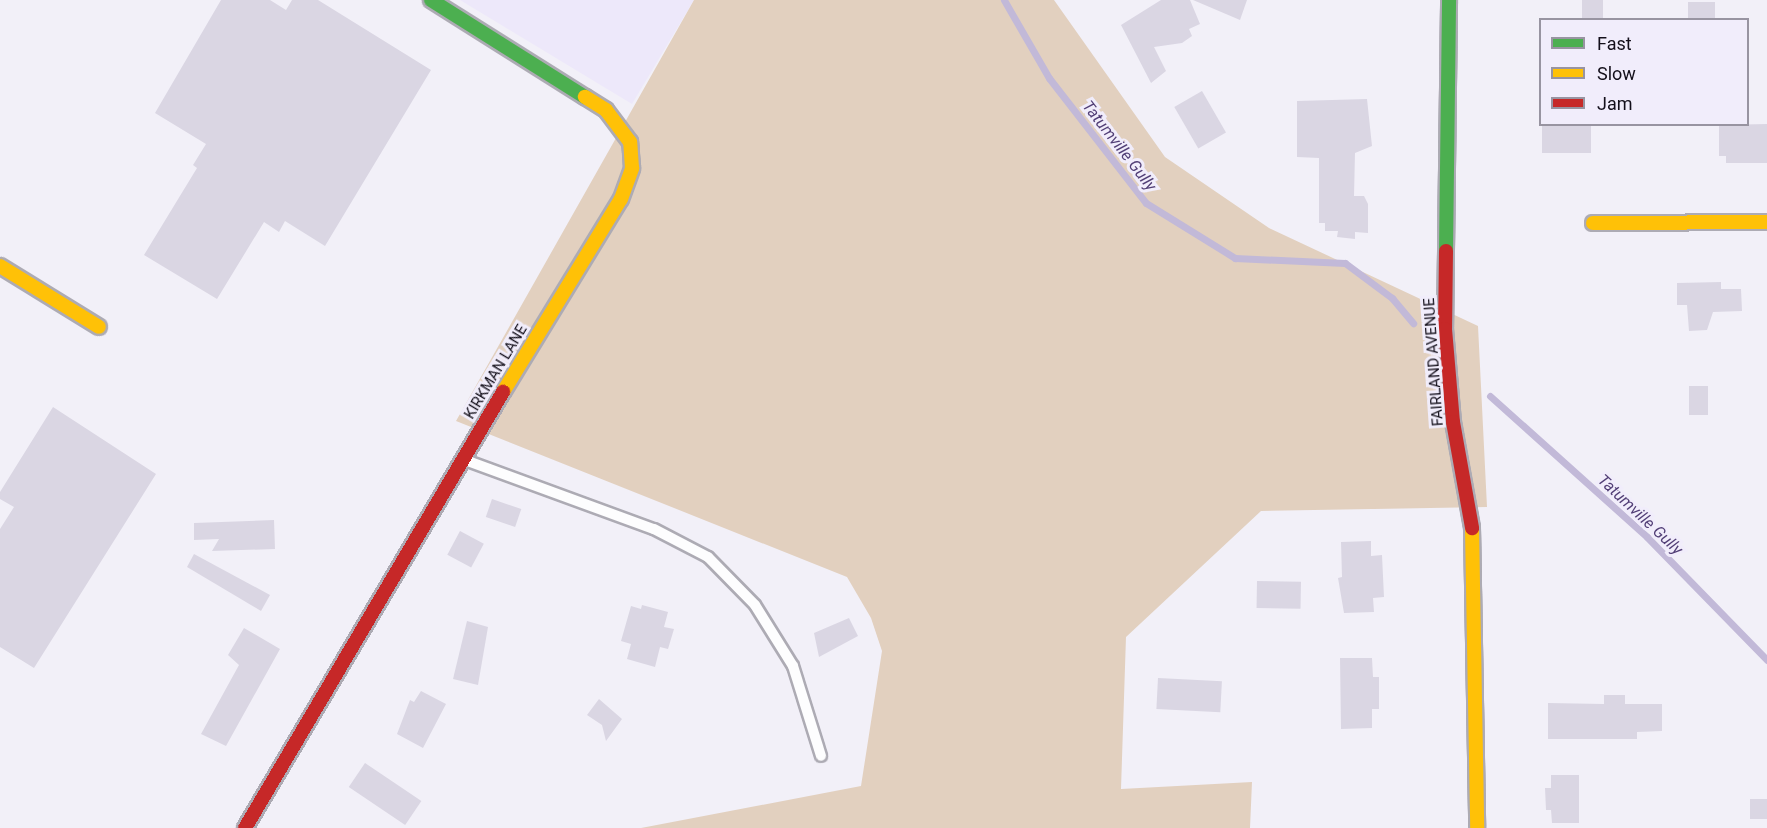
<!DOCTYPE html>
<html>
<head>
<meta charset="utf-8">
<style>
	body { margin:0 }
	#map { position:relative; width:1767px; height:828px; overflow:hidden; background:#f2f0f8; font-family:Roboto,sans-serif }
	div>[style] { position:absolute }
	.built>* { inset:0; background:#ede8fa }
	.forest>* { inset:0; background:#e2d0bf }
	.stream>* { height:7px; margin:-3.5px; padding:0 3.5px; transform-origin:3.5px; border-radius:3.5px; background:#c2b9d8 }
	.building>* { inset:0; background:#dad6e3; transform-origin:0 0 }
	.roads { filter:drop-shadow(2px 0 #adabb4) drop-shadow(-2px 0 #adabb4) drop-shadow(0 2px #adabb4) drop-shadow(0 -2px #adabb4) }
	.lane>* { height:10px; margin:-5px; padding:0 5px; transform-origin:5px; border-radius:5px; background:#fdfdfe }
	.fast>* { height:14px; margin:-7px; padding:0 7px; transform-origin:7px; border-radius:7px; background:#4caf50 }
	.slow>* { height:14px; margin:-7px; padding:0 7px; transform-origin:7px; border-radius:7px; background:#ffc107 }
	.jam>* { height:14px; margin:-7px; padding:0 7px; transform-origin:7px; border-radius:7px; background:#c62828 }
	span { translate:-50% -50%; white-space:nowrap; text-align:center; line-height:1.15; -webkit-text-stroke:6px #f1edfb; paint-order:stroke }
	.street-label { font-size:15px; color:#130f1a }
	.water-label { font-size:16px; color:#523f76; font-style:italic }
	.legend { position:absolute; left:1539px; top:18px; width:210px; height:108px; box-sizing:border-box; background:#f1edfb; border:2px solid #9894a1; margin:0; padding:8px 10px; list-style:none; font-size:18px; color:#130f1a }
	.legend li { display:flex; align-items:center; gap:12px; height:30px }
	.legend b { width:30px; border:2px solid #9894a1 }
</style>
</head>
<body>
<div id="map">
	<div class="built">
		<i style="clip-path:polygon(460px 0,694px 0,632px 104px)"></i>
	</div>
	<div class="forest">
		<i style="clip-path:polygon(694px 0,1054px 0,1165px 157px,1269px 228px,1478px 326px,1487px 507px,1261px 511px,1126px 637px,1121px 789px,1252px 782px,1250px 828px,641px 828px,861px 786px,882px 651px,871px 618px,847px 577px,456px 421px)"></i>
	</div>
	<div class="stream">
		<i style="left:1004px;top:0;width:90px;rotate:60deg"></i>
		<i style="left:1049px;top:78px;width:158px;rotate:52.2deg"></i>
		<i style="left:1146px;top:203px;width:105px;rotate:31.7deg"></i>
		<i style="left:1235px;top:258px;width:110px;rotate:2.6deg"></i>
		<i style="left:1345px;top:263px;width:59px;rotate:36.7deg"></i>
		<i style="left:1392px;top:298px;width:33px;rotate:50deg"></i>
		<i style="left:1490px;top:396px;width:211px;rotate:41.9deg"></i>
		<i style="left:1647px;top:537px;width:172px;rotate:45.7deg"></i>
	</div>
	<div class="building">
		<i style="clip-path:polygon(221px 0,270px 0,286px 10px,292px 0,318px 0,431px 70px,325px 246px,285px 221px,279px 232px,264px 222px,217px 299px,144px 255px,197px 168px,193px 165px,206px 144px,155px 113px)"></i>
		<i style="clip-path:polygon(1161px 0,1190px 0,1200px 24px,1189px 29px,1192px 36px,1182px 43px,1154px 47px,1166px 71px,1151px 83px,1121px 25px)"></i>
		<i style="clip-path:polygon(1193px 0,1247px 0,1240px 20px)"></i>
		<i style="left:1582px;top:0;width:21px;height:20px"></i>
		<i style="left:1688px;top:2px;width:27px;height:18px"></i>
		<i style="left:1202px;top:91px;width:48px;height:32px;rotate:60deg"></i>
		<i style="clip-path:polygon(1367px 99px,1372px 146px,1355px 153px,1354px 196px,1364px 196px,1368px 204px,1368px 233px,1355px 232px,1355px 239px,1337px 237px,1338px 231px,1325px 231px,1325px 223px,1319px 223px,1319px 158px,1297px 157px,1297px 101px)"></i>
		<i style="left:1542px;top:124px;width:49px;height:29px"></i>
		<i style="clip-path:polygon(1767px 124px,1767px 163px,1726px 163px,1726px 156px,1719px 156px,1719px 125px)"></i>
		<i style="clip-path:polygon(1721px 282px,1721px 289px,1741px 289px,1742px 311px,1713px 312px,1707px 330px,1689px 331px,1687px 305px,1677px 305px,1677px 283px)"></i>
		<i style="left:1689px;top:386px;width:19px;height:29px"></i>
		<i style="clip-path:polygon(53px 407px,156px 474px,34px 668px,0 647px,0 529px,14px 507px,0 499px,0 492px)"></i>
		<i style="left:492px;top:499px;width:31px;height:19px;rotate:19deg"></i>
		<i style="clip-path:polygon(274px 520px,275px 549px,212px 551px,219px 539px,194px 540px,194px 523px)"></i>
		<i style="left:460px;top:531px;width:27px;height:27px;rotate:28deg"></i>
		<i style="clip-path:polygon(1371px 541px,1371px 556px,1382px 555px,1384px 597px,1373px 598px,1374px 612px,1344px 613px,1338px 578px,1342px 577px,1341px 542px)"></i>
		<i style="clip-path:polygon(194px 554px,270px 595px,261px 611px,187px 567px)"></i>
		<i style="left:1257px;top:581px;width:44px;height:27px;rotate:1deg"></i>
		<i style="clip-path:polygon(642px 605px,668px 612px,664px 627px,674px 629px,668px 649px,660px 647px,655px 667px,627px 659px,631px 644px,621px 641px,631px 606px,641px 609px)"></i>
		<i style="clip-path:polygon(849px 618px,858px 636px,819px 657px,814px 633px)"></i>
		<i style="clip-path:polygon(467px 621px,488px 627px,478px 685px,453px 679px)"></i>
		<i style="clip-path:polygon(244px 628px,280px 649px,226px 746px,201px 734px,239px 665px,228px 655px)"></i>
		<i style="clip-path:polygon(1340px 658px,1372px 658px,1373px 677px,1379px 677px,1379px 709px,1372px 709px,1372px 728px,1341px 729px)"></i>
		<i style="left:1158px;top:678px;width:64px;height:31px;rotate:3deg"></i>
		<i style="clip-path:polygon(421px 691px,446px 704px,423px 748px,397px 734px,410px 700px,414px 702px)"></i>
		<i style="clip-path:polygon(1604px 695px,1625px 695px,1625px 704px,1662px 704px,1662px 731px,1637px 732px,1637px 739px,1548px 739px,1548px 703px,1604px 704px)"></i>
		<i style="clip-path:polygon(599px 699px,622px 719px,606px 741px,602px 725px,587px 715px)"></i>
		<i style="left:365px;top:763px;width:68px;height:29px;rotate:34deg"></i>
		<i style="clip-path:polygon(1551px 775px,1579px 775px,1579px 823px,1552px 823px,1551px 810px,1546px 810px,1545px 788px,1551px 788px)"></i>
		<i style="left:1750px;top:799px;width:17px;height:20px"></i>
	</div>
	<div class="roads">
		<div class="lane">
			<i style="left:465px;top:460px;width:201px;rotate:20.1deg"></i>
			<i style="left:654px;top:529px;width:61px;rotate:27.4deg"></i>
			<i style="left:708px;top:557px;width:67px;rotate:45.6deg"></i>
			<i style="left:755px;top:605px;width:72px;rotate:58.1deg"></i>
			<i style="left:793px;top:666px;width:94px;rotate:72.7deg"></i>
		</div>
		<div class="fast">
			<i style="left:431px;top:0;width:182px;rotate:32.2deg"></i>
			<i style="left:1446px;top:251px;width:251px;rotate:-89.3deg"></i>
		</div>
		<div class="slow">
			<i style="left:1593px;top:223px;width:174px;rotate:-0.3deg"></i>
			<i style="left:0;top:266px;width:116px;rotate:31.6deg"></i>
			<i style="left:503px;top:392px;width:226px;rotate:-58.6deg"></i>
			<i style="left:621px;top:199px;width:33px;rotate:-70deg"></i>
			<i style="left:632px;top:168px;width:26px;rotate:-94deg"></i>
			<i style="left:630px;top:142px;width:40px;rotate:-127deg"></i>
			<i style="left:606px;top:110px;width:25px;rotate:-148deg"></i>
			<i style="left:1472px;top:528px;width:300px;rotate:89deg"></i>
		</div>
		<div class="jam">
			<i style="left:1446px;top:251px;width:78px;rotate:90.7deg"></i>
			<i style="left:1445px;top:329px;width:93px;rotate:85.1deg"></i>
			<i style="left:1453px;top:422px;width:108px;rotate:79.8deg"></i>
			<i style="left:245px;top:828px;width:507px;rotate:-59.39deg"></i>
		</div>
	</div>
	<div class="street-label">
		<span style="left:1434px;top:362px;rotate:-94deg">FAIRLAND AVENUE</span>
		<span style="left:496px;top:372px;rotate:-59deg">KIRKMAN LANE</span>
	</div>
	<div class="water-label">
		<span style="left:1119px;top:146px;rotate:52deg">Tatumville Gully</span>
		<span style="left:1640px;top:515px;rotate:43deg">Tatumville Gully</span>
	</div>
	<ul class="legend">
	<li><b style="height:8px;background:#4caf50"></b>Fast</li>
	<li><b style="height:8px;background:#ffc107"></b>Slow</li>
	<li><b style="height:8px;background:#c62828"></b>Jam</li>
	</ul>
</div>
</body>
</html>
